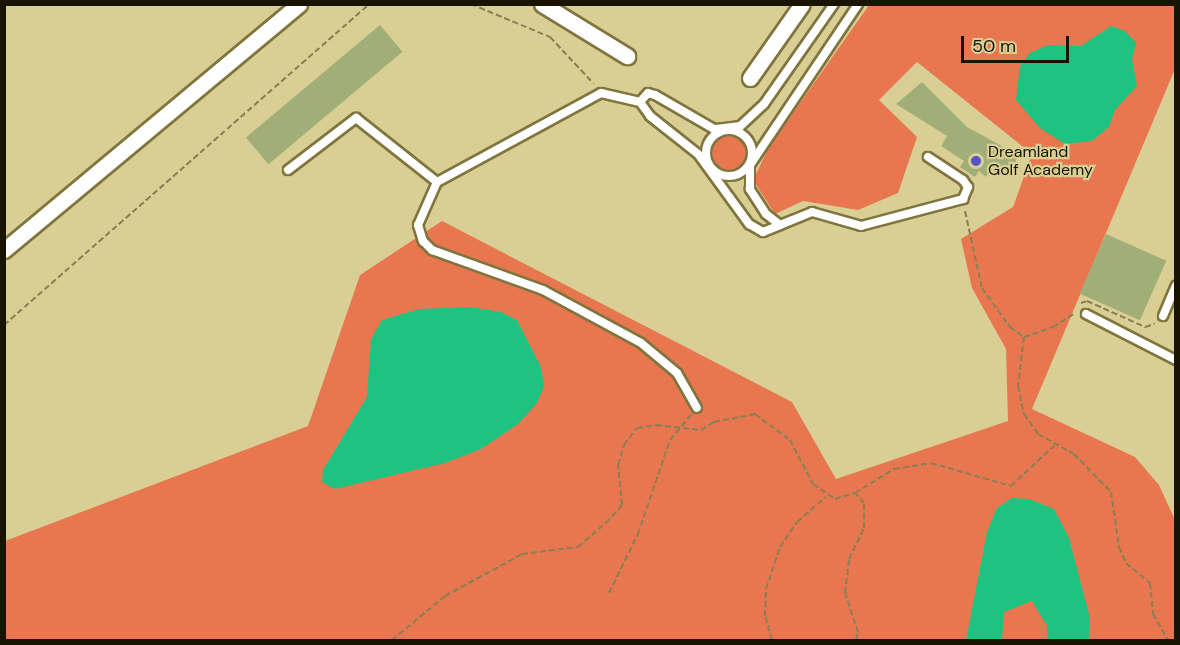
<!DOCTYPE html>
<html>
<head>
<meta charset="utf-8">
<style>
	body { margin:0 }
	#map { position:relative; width:1180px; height:645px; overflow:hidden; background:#d9cf94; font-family:"DM Sans",sans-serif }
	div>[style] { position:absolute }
	.green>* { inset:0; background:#e87750 }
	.round { border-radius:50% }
	.water>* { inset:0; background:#1fc381 }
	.building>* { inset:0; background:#a1ae77; transform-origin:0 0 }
	.path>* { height:2px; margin-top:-1px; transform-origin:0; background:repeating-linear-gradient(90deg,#877f55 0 6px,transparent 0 9px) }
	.roads { filter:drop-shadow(2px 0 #7f753d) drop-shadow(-2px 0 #7f753d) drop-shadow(0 2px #7f753d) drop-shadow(0 -2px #7f753d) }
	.lane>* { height:8px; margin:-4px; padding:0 4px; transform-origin:4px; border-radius:4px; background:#fff }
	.lane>.ring { margin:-4px; padding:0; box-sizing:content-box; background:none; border:8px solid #fff; border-radius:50% }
	.street>* { height:15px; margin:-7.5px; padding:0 7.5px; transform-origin:7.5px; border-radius:7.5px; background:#fff }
	.dots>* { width:16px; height:16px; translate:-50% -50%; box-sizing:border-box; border:3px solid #d9cf94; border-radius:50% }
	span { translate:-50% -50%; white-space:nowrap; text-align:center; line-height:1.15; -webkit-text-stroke:4.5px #d9cf94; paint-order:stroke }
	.poi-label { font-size:16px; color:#191401 }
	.left { translate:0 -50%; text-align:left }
	.frame { position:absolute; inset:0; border:6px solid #191401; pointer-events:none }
	.scale { position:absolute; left:961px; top:36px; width:108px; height:27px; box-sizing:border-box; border:3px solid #191401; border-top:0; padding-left:8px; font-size:18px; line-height:21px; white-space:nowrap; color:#191401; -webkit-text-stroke:4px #d9cf94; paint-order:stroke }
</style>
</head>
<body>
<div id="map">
	<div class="green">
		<i style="clip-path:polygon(869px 5px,1175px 5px,1175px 69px,1032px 409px,1135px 457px,1159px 485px,1175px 520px,1175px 640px,5px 640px,5px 541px,308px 426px,360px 275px,442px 221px,792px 402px,836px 479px,1008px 421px,1006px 349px,972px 288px,961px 239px,1013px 207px,1032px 154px,917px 62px,879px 100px,917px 137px,898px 193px,858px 210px,803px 201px,775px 214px,753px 180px,769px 147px)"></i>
		<i class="round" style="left:712px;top:136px;width:34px;height:34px"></i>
	</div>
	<div class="water">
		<i style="clip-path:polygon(1111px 26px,1125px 31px,1136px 43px,1132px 59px,1137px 86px,1115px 110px,1109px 127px,1092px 141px,1065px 144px,1040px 128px,1016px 100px,1020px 66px,1030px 53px,1048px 45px,1081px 46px)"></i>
		<i style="clip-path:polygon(469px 307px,501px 312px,517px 320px,541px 367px,544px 386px,537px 403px,518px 424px,481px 449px,445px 463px,335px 489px,322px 482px,323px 470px,367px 397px,371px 339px,382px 320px,419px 309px)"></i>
		<i style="clip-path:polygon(1012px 498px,1029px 499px,1054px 509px,1069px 538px,1090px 618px,1089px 640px,1047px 640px,1047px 626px,1032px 601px,1004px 612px,1002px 640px,966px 640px,987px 532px,997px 508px)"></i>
	</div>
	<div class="building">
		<i style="left:380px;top:25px;width:35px;height:175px;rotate:50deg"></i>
		<i style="clip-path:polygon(922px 82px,967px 127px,1018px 155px,1010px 177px,993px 166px,986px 177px,979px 171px,975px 177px,960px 167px,964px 161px,941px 146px,947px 136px,896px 104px)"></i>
		<i style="left:1106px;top:234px;width:66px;height:65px;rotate:24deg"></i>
	</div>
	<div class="path">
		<i style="left:471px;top:4px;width:86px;rotate:22.7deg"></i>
		<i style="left:550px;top:37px;width:64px;rotate:46.9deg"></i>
		<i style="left:965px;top:211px;width:79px;rotate:77.6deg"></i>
		<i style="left:982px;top:288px;width:48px;rotate:54.3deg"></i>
		<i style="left:1010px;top:327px;width:17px;rotate:36deg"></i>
		<i style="left:1024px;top:337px;width:31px;rotate:-19deg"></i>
		<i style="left:1053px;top:327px;width:26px;rotate:-32deg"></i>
		<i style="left:1081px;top:303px;width:6px;rotate:-18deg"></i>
		<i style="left:1087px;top:301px;width:64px;rotate:24.1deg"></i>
		<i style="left:1145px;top:327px;width:10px;rotate:-17deg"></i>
		<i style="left:4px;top:325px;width:486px;rotate:-41.3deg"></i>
		<i style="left:1024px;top:337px;width:49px;rotate:97deg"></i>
		<i style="left:1018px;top:386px;width:29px;rotate:78deg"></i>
		<i style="left:1024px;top:414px;width:24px;rotate:55deg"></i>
		<i style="left:1038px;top:434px;width:41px;rotate:29.1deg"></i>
		<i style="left:1074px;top:454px;width:53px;rotate:45.8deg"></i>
		<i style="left:1111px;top:492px;width:56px;rotate:81.7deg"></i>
		<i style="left:1119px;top:547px;width:17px;rotate:66deg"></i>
		<i style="left:1126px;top:563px;width:31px;rotate:40deg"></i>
		<i style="left:1150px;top:583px;width:31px;rotate:84deg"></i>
		<i style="left:1153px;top:614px;width:30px;rotate:60deg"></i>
		<i style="left:609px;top:593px;width:66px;rotate:-63.8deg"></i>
		<i style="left:638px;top:534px;width:99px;rotate:-71.2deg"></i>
		<i style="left:670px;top:440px;width:33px;rotate:-50deg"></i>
		<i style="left:392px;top:640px;width:69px;rotate:-39.7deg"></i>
		<i style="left:445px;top:596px;width:88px;rotate:-28.6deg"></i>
		<i style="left:522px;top:554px;width:56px;rotate:-7.1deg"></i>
		<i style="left:578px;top:547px;width:37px;rotate:-41deg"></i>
		<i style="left:606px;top:523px;width:24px;rotate:-48deg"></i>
		<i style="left:622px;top:505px;width:40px;rotate:-95.7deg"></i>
		<i style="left:618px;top:465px;width:21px;rotate:-73deg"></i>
		<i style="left:624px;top:445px;width:21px;rotate:-53deg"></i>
		<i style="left:637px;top:428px;width:19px;rotate:-9deg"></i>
		<i style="left:656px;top:425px;width:45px;rotate:6.3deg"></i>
		<i style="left:701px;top:430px;width:15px;rotate:-32deg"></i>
		<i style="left:714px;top:422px;width:42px;rotate:-11deg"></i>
		<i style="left:755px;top:414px;width:44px;rotate:36.6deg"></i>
		<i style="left:790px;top:440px;width:50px;rotate:62.4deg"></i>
		<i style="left:813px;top:484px;width:27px;rotate:34deg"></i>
		<i style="left:835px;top:499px;width:21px;rotate:-17deg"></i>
		<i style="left:855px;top:493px;width:46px;rotate:-31.6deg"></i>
		<i style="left:894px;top:469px;width:37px;rotate:-9deg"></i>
		<i style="left:931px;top:463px;width:83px;rotate:16deg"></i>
		<i style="left:1011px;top:486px;width:60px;rotate:-43deg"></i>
		<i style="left:772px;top:640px;width:25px;rotate:-106deg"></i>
		<i style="left:765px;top:616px;width:27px;rotate:-88deg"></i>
		<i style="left:766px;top:589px;width:44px;rotate:-71.6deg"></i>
		<i style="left:780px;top:547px;width:30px;rotate:-56deg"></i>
		<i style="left:797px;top:522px;width:38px;rotate:-41deg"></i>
		<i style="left:856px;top:640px;width:8px;rotate:-76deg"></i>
		<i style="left:858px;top:632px;width:41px;rotate:-108.4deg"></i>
		<i style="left:845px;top:593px;width:34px;rotate:-83deg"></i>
		<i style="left:849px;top:559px;width:34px;rotate:-64deg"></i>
		<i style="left:864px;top:528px;width:25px;rotate:-90deg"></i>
		<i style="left:864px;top:503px;width:12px;rotate:-132deg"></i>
	</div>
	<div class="roads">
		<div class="lane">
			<i style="left:834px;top:4px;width:122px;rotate:125deg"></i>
			<i style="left:764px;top:104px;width:33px;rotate:137deg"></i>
			<i style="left:740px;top:126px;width:26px;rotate:173deg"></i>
			<i style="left:714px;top:129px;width:68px;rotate:-150deg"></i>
			<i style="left:655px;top:95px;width:7px;rotate:-164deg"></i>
			<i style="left:648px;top:93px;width:12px;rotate:132deg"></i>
			<i style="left:640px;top:102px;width:17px;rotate:54deg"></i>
			<i style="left:650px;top:116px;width:61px;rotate:38.4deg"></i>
			<i style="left:698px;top:154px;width:87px;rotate:53.9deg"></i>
			<i style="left:749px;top:224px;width:16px;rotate:30deg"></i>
			<i style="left:763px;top:232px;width:18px;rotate:-22deg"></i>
			<i style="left:780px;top:225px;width:18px;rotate:-142deg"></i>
			<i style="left:766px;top:214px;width:30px;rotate:-123deg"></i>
			<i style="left:750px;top:189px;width:24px;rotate:-90deg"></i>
			<i style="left:750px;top:165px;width:194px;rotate:-56.1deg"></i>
			<i style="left:640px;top:102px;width:40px;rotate:-167deg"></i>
			<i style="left:601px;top:93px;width:187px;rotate:151.5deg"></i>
			<i style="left:437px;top:182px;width:47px;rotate:113.8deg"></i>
			<i style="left:418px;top:225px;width:17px;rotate:73deg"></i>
			<i style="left:423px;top:241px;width:13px;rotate:45deg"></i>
			<i style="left:432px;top:250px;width:118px;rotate:19.8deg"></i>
			<i style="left:543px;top:290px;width:111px;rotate:28.4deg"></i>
			<i style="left:641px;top:343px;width:47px;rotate:39.8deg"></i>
			<i style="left:677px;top:373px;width:40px;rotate:60.3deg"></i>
			<i class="ring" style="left:706px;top:130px;width:38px;height:38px"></i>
			<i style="left:288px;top:170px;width:86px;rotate:-37.4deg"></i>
			<i style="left:356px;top:118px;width:103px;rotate:38.3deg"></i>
			<i style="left:780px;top:225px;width:35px;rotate:-22deg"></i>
			<i style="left:812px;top:212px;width:51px;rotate:15.9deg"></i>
			<i style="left:861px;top:226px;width:106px;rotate:-14.8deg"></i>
			<i style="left:963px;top:199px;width:13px;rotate:-67deg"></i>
			<i style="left:968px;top:187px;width:9px;rotate:-126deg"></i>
			<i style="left:963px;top:180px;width:42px;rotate:-146.7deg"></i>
			<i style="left:1086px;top:314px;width:101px;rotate:27.1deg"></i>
			<i style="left:1163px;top:316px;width:33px;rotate:-67deg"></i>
		</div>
		<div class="street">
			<i style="left:542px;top:4px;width:100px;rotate:31.5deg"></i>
			<i style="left:750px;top:78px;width:90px;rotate:-54.9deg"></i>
			<i style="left:4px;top:250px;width:384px;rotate:-39.8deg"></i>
		</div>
	</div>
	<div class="dots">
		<i style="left:976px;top:161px;background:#5551c9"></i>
	</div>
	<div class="poi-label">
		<span class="left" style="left:988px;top:161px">Dreamland<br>Golf Academy</span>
	</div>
	<div class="frame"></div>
	<div class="scale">50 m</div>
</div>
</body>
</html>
